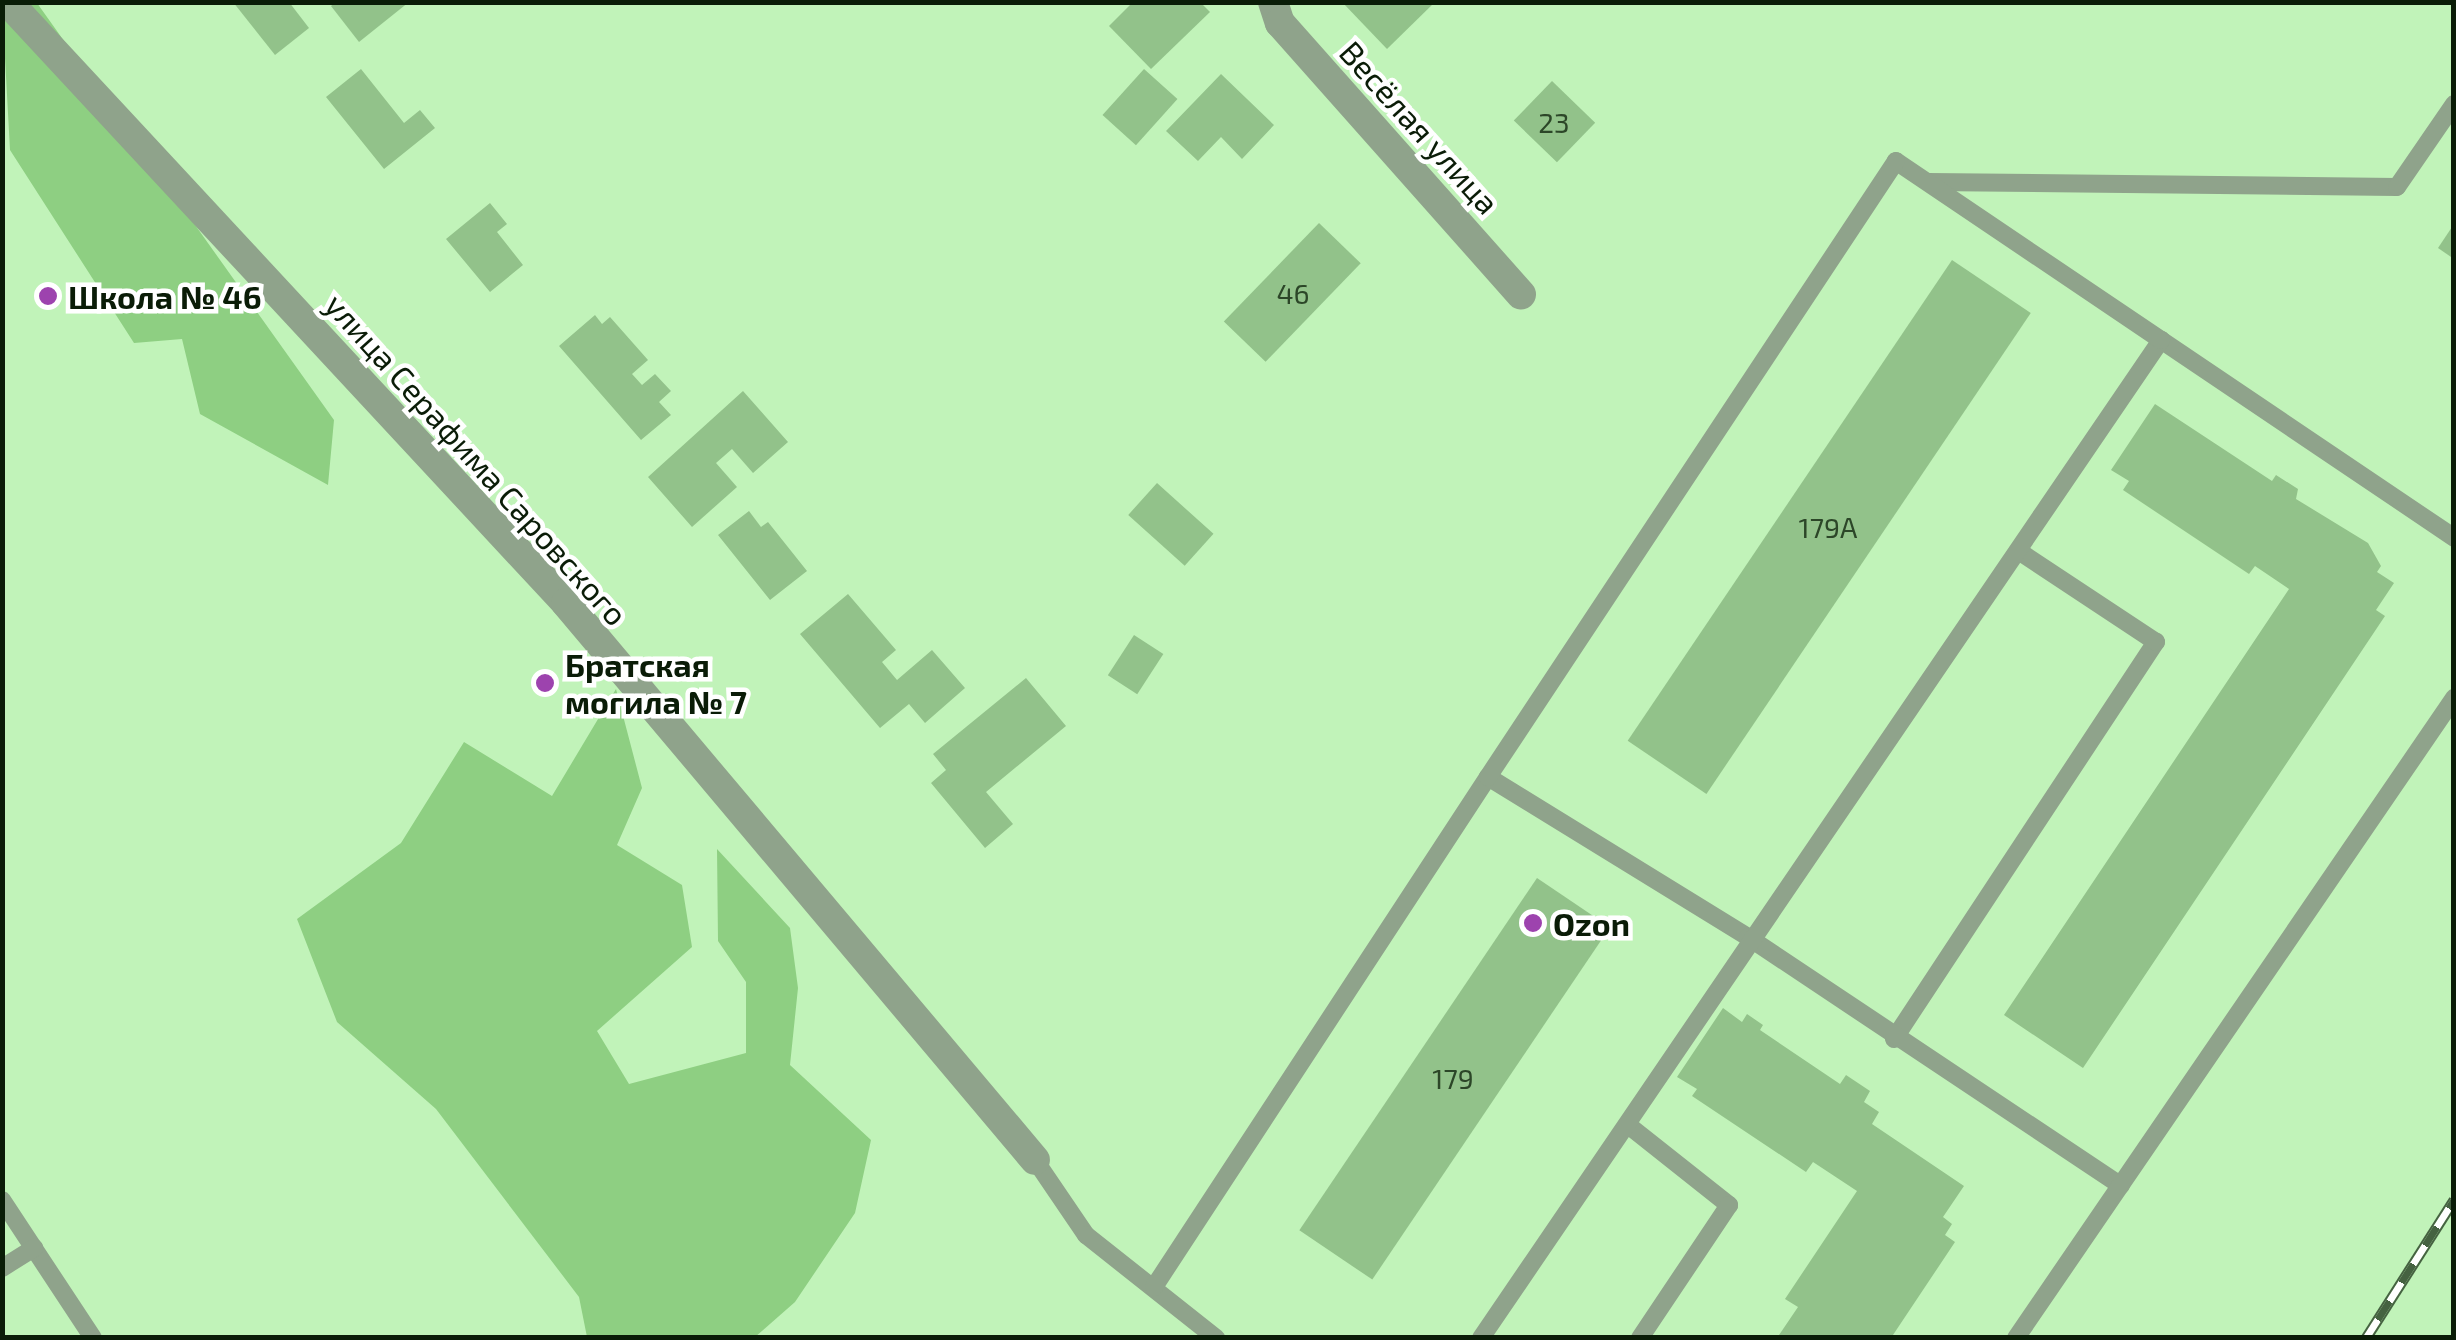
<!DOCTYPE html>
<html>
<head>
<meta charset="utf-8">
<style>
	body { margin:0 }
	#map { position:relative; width:2456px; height:1340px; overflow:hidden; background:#c1f3b9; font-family:"Exo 2",sans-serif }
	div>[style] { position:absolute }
	.green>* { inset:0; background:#8ecf82 }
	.building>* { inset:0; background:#92c28a; transform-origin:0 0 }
	.lane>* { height:18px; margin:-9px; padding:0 9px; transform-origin:9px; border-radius:9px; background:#8fa38b }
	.street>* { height:30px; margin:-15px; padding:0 15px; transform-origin:15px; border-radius:15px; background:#8fa38b }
	.rail>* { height:11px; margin-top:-5.5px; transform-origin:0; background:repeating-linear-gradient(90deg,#fff 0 22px,#456241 0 44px); box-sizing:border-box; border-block:2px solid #456241 }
	.dots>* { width:28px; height:28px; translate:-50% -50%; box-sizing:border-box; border:5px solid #fff; border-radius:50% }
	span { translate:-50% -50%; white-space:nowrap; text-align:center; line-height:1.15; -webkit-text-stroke:9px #fff; paint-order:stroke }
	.number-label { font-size:28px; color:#2c4628 }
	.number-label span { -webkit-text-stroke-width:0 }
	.street-label { font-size:32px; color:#0a1c07 }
	.poi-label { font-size:32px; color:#0a1c07; font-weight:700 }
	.left { translate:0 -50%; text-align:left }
	.frame { position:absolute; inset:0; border:5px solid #0a1c07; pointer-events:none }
</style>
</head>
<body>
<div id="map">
	<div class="green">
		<i style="clip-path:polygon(2px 3px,37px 3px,334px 420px,328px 485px,200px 414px,182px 339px,134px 343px,10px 150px)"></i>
		<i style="clip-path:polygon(616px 689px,642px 788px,617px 845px,682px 885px,692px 947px,597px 1031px,629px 1084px,746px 1053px,746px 982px,718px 941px,717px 849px,790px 928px,798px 988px,790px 1065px,871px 1140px,855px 1213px,795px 1302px,755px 1337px,587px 1337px,579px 1297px,436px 1109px,337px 1022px,297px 919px,401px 843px,464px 742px,552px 796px)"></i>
	</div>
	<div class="building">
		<i style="clip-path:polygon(233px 2px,289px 2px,309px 28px,275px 55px)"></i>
		<i style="clip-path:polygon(336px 2px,409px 2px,359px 42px,331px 6px)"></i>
		<i style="clip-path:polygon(1133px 2px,1200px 2px,1210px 12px,1151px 69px,1109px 26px)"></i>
		<i style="clip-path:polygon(1342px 2px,1435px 2px,1387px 49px)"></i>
		<i style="clip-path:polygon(361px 69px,404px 123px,420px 110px,435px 128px,384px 169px,326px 97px)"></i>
		<i style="left:1144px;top:69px;width:45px;height:62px;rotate:42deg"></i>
		<i style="clip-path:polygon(1221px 74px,1274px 125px,1242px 159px,1221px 137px,1198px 161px,1166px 131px)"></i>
		<i style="left:1552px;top:81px;width:60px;height:55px;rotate:44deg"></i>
		<i style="clip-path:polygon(490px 203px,507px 224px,497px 232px,523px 265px,490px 292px,446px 239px)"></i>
		<i style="left:1319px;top:223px;width:58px;height:137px;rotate:44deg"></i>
		<i style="clip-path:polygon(2454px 224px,2454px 259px,2438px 248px)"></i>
		<i style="left:1952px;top:260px;width:95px;height:580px;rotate:34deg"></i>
		<i style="clip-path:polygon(595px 315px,602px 324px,610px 317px,648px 360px,632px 374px,642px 385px,655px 374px,671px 391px,659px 402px,671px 415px,641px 440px,559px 346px)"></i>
		<i style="clip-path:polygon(743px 391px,788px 442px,753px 473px,732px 449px,716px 463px,737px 487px,692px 527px,648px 477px)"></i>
		<i style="clip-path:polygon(2155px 404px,2272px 481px,2276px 475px,2298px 489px,2296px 499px,2368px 543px,2381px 566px,2377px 572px,2394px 583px,2376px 610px,2385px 616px,2083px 1068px,2004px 1015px,2289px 589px,2255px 566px,2249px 574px,2123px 490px,2129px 481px,2111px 470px)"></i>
		<i style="left:1157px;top:483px;width:76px;height:43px;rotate:42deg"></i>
		<i style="clip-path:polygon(749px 511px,761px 527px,768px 522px,807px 571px,770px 600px,718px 535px)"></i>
		<i style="clip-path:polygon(848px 594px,896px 650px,882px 662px,897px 680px,932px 650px,965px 688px,925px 723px,909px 704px,880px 728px,800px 634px)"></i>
		<i style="left:1134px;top:635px;width:35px;height:48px;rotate:33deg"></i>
		<i style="clip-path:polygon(1026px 678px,1066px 726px,986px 792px,1013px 824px,985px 848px,931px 783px,946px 770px,933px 754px)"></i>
		<i style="left:1537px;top:878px;width:88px;height:425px;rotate:34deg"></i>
		<i style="clip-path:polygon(1723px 1008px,1742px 1022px,1747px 1014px,1763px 1025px,1760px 1030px,1840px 1084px,1846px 1075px,1870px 1091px,1864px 1102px,1879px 1112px,1872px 1124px,1964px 1186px,1943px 1217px,1952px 1224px,1945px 1235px,1955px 1242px,1891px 1338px,1777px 1338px,1798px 1307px,1785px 1299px,1857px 1191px,1813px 1162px,1806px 1172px,1692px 1096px,1697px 1089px,1677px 1077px)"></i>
	</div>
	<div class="lane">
		<i style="left:1928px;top:182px;width:469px;rotate:0.6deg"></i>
		<i style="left:2397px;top:187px;width:101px;rotate:-55.5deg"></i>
		<i style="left:2161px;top:340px;width:354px;rotate:34deg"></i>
		<i style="left:1894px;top:1039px;width:476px;rotate:-56.6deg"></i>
		<i style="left:2156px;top:642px;width:163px;rotate:-146.5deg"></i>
		<i style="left:1628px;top:1125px;width:129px;rotate:38.4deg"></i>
		<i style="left:1729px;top:1205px;width:160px;rotate:123.8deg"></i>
		<i style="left:1035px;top:1160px;width:91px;rotate:55.8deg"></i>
		<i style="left:1086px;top:1235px;width:166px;rotate:38.4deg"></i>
		<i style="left:2px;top:1200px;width:165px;rotate:56.6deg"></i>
		<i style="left:2px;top:1268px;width:38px;rotate:-32deg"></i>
		<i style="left:1154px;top:1287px;width:610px;rotate:-56.78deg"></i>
		<i style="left:1488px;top:777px;width:305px;rotate:31.6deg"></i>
		<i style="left:1748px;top:937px;width:448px;rotate:33.7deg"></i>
		<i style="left:1481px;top:1338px;width:1208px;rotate:-55.73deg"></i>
		<i style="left:2161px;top:340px;width:320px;rotate:-146deg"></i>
		<i style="left:1896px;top:161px;width:739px;rotate:123.52deg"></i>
		<i style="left:2016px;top:1338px;width:776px;rotate:-55.61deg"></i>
	</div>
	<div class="street">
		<i style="left:8px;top:2px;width:820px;rotate:47.12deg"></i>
		<i style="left:566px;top:603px;width:728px;rotate:49.9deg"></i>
		<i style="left:1273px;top:2px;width:22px;rotate:72deg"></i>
		<i style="left:1280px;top:23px;width:363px;rotate:48.4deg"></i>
	</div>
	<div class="rail">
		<i style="left:2366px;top:1338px;width:164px;rotate:-57.5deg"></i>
	</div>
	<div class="dots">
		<i style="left:48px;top:296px;background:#9d43ae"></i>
		<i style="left:545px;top:683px;background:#9d43ae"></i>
		<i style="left:1533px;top:923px;background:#9d43ae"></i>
	</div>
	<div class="number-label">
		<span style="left:1554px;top:122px">23</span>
		<span style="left:1293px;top:293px">46</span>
		<span style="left:1828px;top:527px">179А</span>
		<span style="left:1453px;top:1078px">179</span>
	</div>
	<div class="street-label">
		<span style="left:1420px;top:127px;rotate:48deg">Весёлая улица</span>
		<span style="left:477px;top:459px;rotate:48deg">улица Серафима Саровского</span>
	</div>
	<div class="poi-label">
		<span class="left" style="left:68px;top:296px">Школа № 46</span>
		<span class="left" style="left:565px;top:683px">Братская<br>могила № 7</span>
		<span class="left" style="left:1553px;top:923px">Ozon</span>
	</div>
	<div class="frame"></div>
</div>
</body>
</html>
